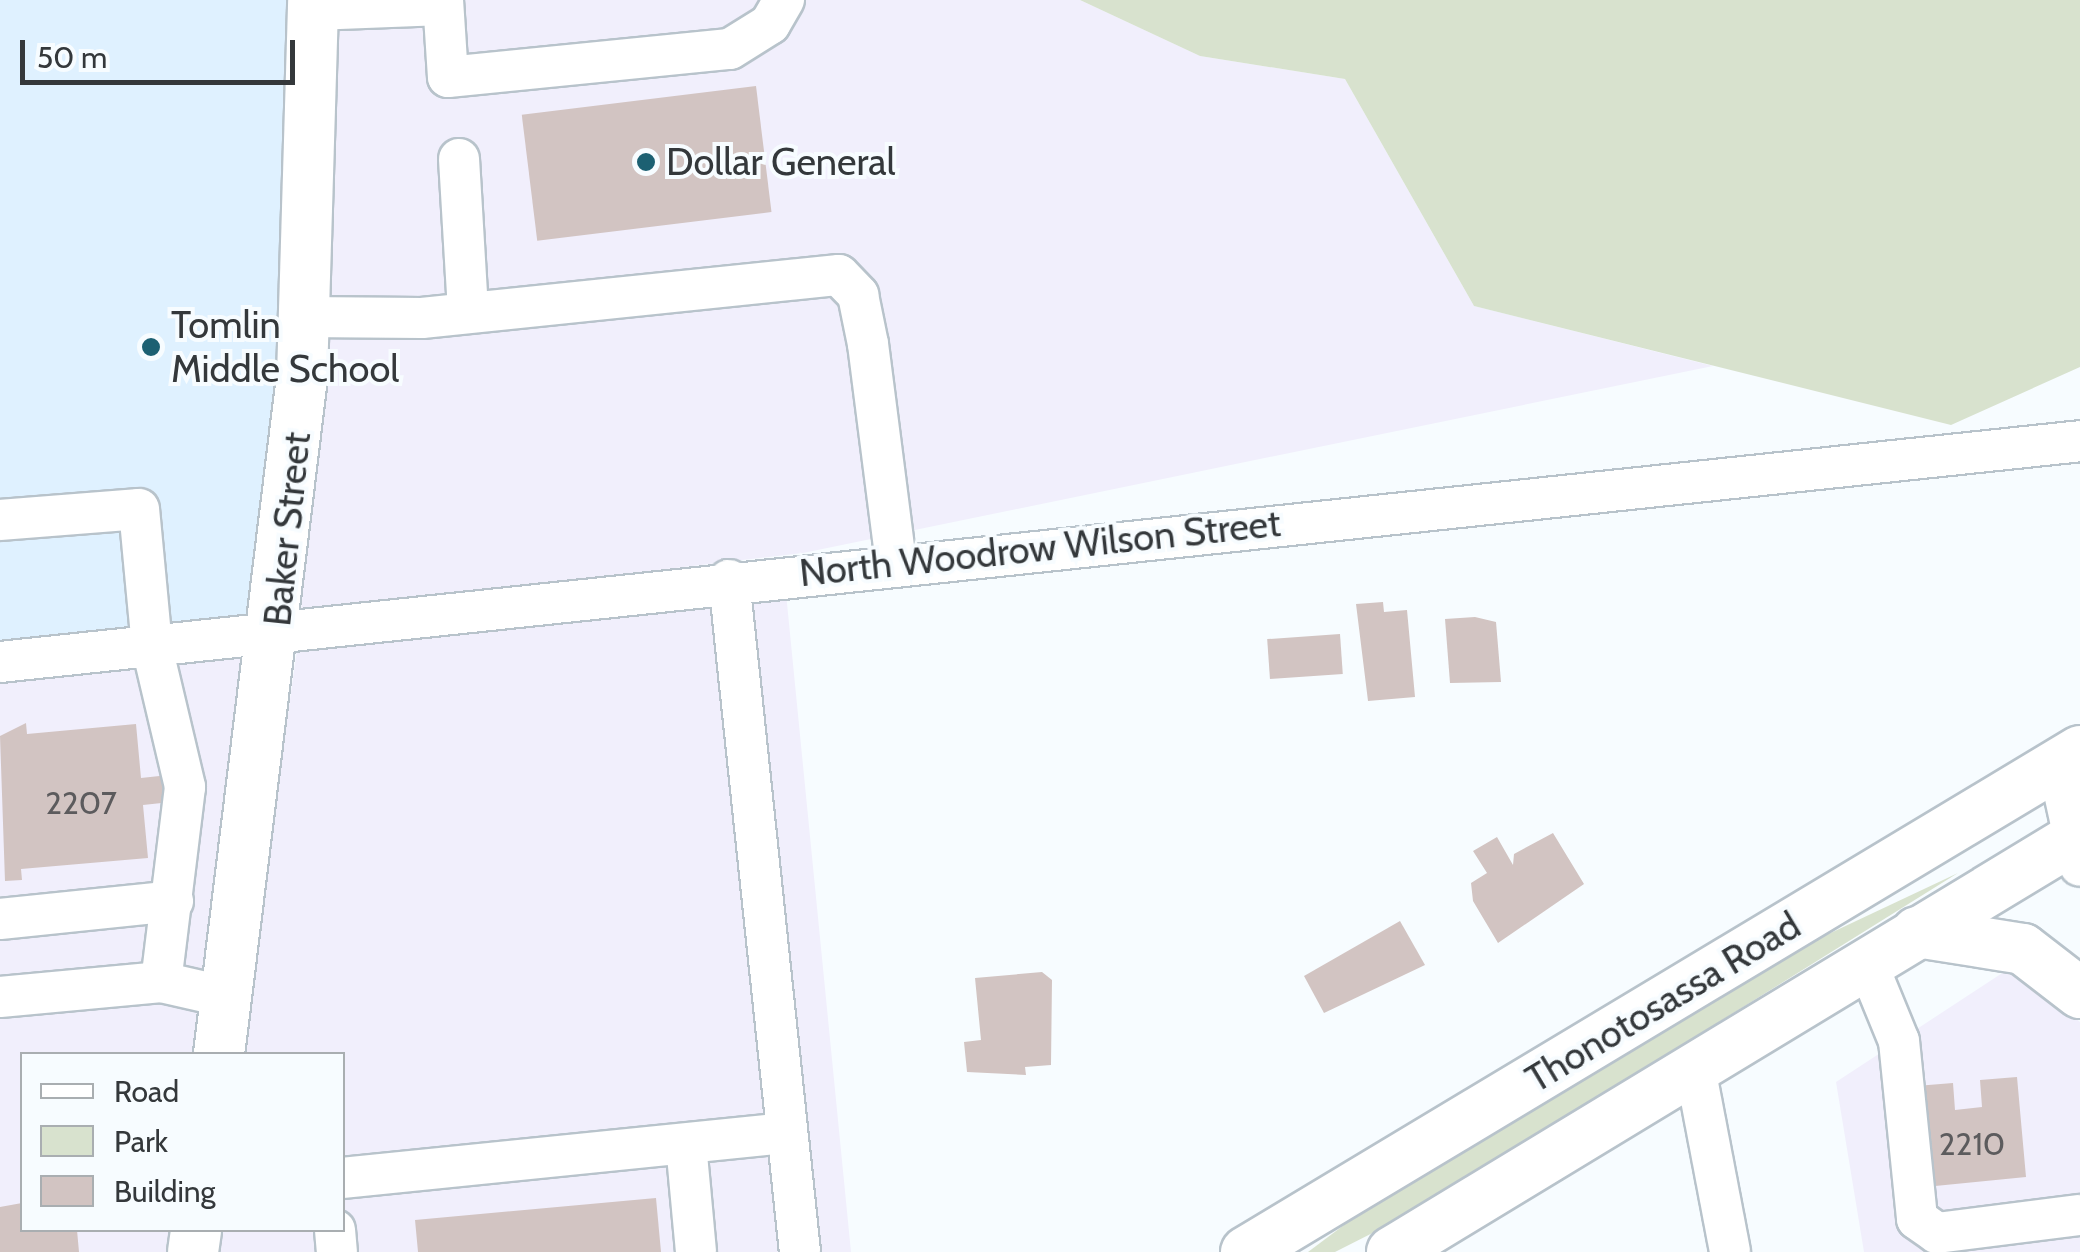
<!DOCTYPE html>
<html>
<head>
<meta charset="utf-8">
<style>
	body { margin:0 }
	#map { position:relative; width:2080px; height:1252px; overflow:hidden; background:#f7fcff; font-family:Cabin,sans-serif }
	div>[style] { position:absolute }
	.commercial>* { inset:0; background:#f1effc }
	.built>* { inset:0; background:#dff1ff }
	.green>* { inset:0; background:#d8e2ce }
	.building>* { inset:0; background:#d2c4c2; transform-origin:0 0 }
	.roads { filter:drop-shadow(2px 0 #b8c3cb) drop-shadow(-2px 0 #b8c3cb) drop-shadow(0 2px #b8c3cb) drop-shadow(0 -2px #b8c3cb) }
	.minor>* { height:40px; margin:-20px; padding:0 20px; transform-origin:20px; border-radius:20px; background:#fff }
	.major>* { height:50px; margin:-25px; padding:0 25px; transform-origin:25px; border-radius:25px; background:#fff }
	.dots>* { width:28px; height:28px; translate:-50% -50%; box-sizing:border-box; border:5px solid #f7fcff; border-radius:50% }
	span { translate:-50% -50%; white-space:nowrap; text-align:center; line-height:1.15; -webkit-text-stroke:8px #f7fcff; paint-order:stroke }
	.number-label { font-size:32px; color:#5c5b5d }
	.number-label span { -webkit-text-stroke-width:0 }
	.poi-label { font-size:38px; color:#34383b }
	.left { translate:0 -50%; text-align:left }
	.street-label { font-size:38px; color:#34383b }
	.legend { position:absolute; left:20px; top:1052px; width:325px; height:180px; box-sizing:border-box; background:#f7fcff; border:2px solid #a9aeb1; margin:0; padding:12px 18px; list-style:none; font-size:30px; color:#34383b }
	.legend li { display:flex; align-items:center; gap:20px; height:50px }
	.legend b { width:50px; border:2px solid #a9aeb1 }
	.scale { position:absolute; left:20px; top:40px; width:275px; height:45px; box-sizing:border-box; border:5px solid #34383b; border-top:0; padding-left:12px; font-size:30px; line-height:35px; white-space:nowrap; color:#34383b; -webkit-text-stroke:8px #f7fcff; paint-order:stroke }
</style>
</head>
<body>
<div id="map">
	<div class="commercial">
		<i style="clip-path:polygon(335px 0,1080px 0,1200px 56px,1345px 79px,1474px 306px,1713px 366px,803px 553px,301px 612px,323px 378px)"></i>
		<i style="clip-path:polygon(786px 593px,851px 1252px,214px 1252px,217px 1230px,342px 1230px,342px 1054px,240px 1054px,297px 650px)"></i>
		<i style="clip-path:polygon(253px 655px,198px 1054px,22px 1054px,22px 1230px,174px 1230px,172px 1252px,0 1252px,0 681px)"></i>
		<i style="clip-path:polygon(2013px 966px,2080px 1022px,2080px 1252px,1864px 1252px,1836px 1082px)"></i>
	</div>
	<div class="built">
		<i style="clip-path:polygon(0 0,313px 0,277px 633px,0 662px)"></i>
	</div>
	<div class="green">
		<i style="clip-path:polygon(1080px 0,2080px 0,2080px 367px,1951px 425px,1474px 306px,1345px 79px,1200px 56px)"></i>
		<i style="clip-path:polygon(1958px 873px,1414px 1212px,1335px 1252px,1308px 1252px,1380px 1198px,1773px 960px)"></i>
	</div>
	<div class="building">
		<i style="left:756px;top:86px;width:127px;height:236px;rotate:83deg"></i>
		<i style="clip-path:polygon(1383px 602px,1384px 612px,1407px 610px,1415px 697px,1368px 701px,1356px 604px)"></i>
		<i style="clip-path:polygon(1475px 617px,1496px 622px,1501px 682px,1450px 683px,1445px 619px)"></i>
		<i style="left:1340px;top:634px;width:40px;height:73px;rotate:86deg"></i>
		<i style="clip-path:polygon(26px 723px,27px 734px,136px 724px,141px 778px,178px 774px,180px 801px,143px 805px,148px 858px,21px 869px,22px 880px,5px 881px,0 736px)"></i>
		<i style="clip-path:polygon(1553px 833px,1584px 884px,1498px 943px,1473px 901px,1471px 883px,1487px 873px,1473px 851px,1497px 837px,1513px 865px,1514px 854px)"></i>
		<i style="clip-path:polygon(1400px 921px,1425px 965px,1324px 1013px,1304px 976px)"></i>
		<i style="clip-path:polygon(1042px 972px,1052px 980px,1051px 1065px,1025px 1067px,1026px 1075px,967px 1072px,964px 1042px,981px 1040px,975px 978px)"></i>
		<i style="clip-path:polygon(2017px 1077px,2026px 1177px,1925px 1187px,1916px 1086px,1953px 1083px,1955px 1110px,1982px 1107px,1980px 1080px)"></i>
		<i style="clip-path:polygon(656px 1198px,661px 1252px,418px 1252px,415px 1220px)"></i>
		<i style="clip-path:polygon(22px 1203px,22px 1230px,77px 1230px,79px 1252px,0 1252px,0 1207px)"></i>
	</div>
	<div class="roads">
		<div class="minor">
			<i style="left:443px;top:0;width:77px;rotate:86.3deg"></i>
			<i style="left:448px;top:77px;width:283px;rotate:-5.7deg"></i>
			<i style="left:730px;top:49px;width:47px;rotate:-32deg"></i>
			<i style="left:770px;top:24px;width:28px;rotate:-60deg"></i>
			<i style="left:313px;top:10px;width:130px;rotate:-2.2deg"></i>
			<i style="left:459px;top:159px;width:153px;rotate:86.6deg"></i>
			<i style="left:304px;top:317px;width:118px;rotate:0.5deg"></i>
			<i style="left:422px;top:318px;width:419px;rotate:-5.9deg"></i>
			<i style="left:839px;top:275px;width:28px;rotate:46deg"></i>
			<i style="left:858px;top:295px;width:50px;rotate:78.5deg"></i>
			<i style="left:868px;top:344px;width:221px;rotate:82.7deg"></i>
			<i style="left:0;top:520px;width:139px;rotate:-4.5deg"></i>
			<i style="left:139px;top:509px;width:139px;rotate:84.6deg"></i>
			<i style="left:152px;top:647px;width:144px;rotate:76.7deg"></i>
			<i style="left:185px;top:787px;width:196px;rotate:97deg"></i>
			<i style="left:161px;top:982px;width:68px;rotate:12.8deg"></i>
			<i style="left:729px;top:580px;width:676px;rotate:83.97deg"></i>
			<i style="left:0;top:662px;width:2092px;rotate:-6.06deg"></i>
			<i style="left:2058px;top:765px;width:103px;rotate:77.7deg"></i>
			<i style="left:0;top:919px;width:174px;rotate:-5.9deg"></i>
			<i style="left:1867px;top:963px;width:84px;rotate:67.7deg"></i>
			<i style="left:1899px;top:1041px;width:179px;rotate:84.2deg"></i>
			<i style="left:1917px;top:1219px;width:24px;rotate:35deg"></i>
			<i style="left:1937px;top:1233px;width:144px;rotate:-7.2deg"></i>
			<i style="left:0;top:997px;width:162px;rotate:-5.3deg"></i>
			<i style="left:1695px;top:1068px;width:187px;rotate:79.2deg"></i>
			<i style="left:686px;top:1144px;width:108px;rotate:84.7deg"></i>
			<i style="left:342px;top:1178px;width:447px;rotate:-5.8deg"></i>
			<i style="left:335px;top:1230px;width:22px;rotate:85deg"></i>
		</div>
		<div class="major">
			<i style="left:1917px;top:932px;width:107px;rotate:9.1deg"></i>
			<i style="left:2023px;top:949px;width:72px;rotate:37.7deg"></i>
			<i style="left:219px;top:1054px;width:682px;rotate:-83.01deg"></i>
			<i style="left:302px;top:377px;width:377px;rotate:-88.3deg"></i>
			<i style="left:193px;top:1252px;width:22px;rotate:-82deg"></i>
			<i style="left:1246px;top:1252px;width:973px;rotate:-30.99deg"></i>
			<i style="left:1392px;top:1252px;width:805px;rotate:-31.22deg"></i>
		</div>
	</div>
	<div class="dots">
		<i style="left:646px;top:162px;background:#1c6072"></i>
		<i style="left:151px;top:347px;background:#1c6072"></i>
	</div>
	<div class="number-label">
		<span style="left:81px;top:803px">2207</span>
		<span style="left:1972px;top:1144px">2210</span>
	</div>
	<div class="poi-label">
		<span class="left" style="left:666px;top:162px">Dollar General</span>
		<span class="left" style="left:171px;top:347px">Tomlin<br>Middle School</span>
	</div>
	<div class="street-label">
		<span style="left:287px;top:529px;rotate:-84deg">Baker Street</span>
		<span style="left:1040px;top:548px;rotate:-6deg">North Woodrow Wilson Street</span>
		<span style="left:1663px;top:1002px;rotate:-31deg">Thonotosassa Road</span>
	</div>
	<ul class="legend">
	<li><b style="height:12px;background:#fff"></b>Road</li>
	<li><b style="height:28px;background:#d8e2ce"></b>Park</li>
	<li><b style="height:28px;background:#d2c4c2"></b>Building</li>
	</ul>
	<div class="scale">50 m</div>
</div>
</body>
</html>
